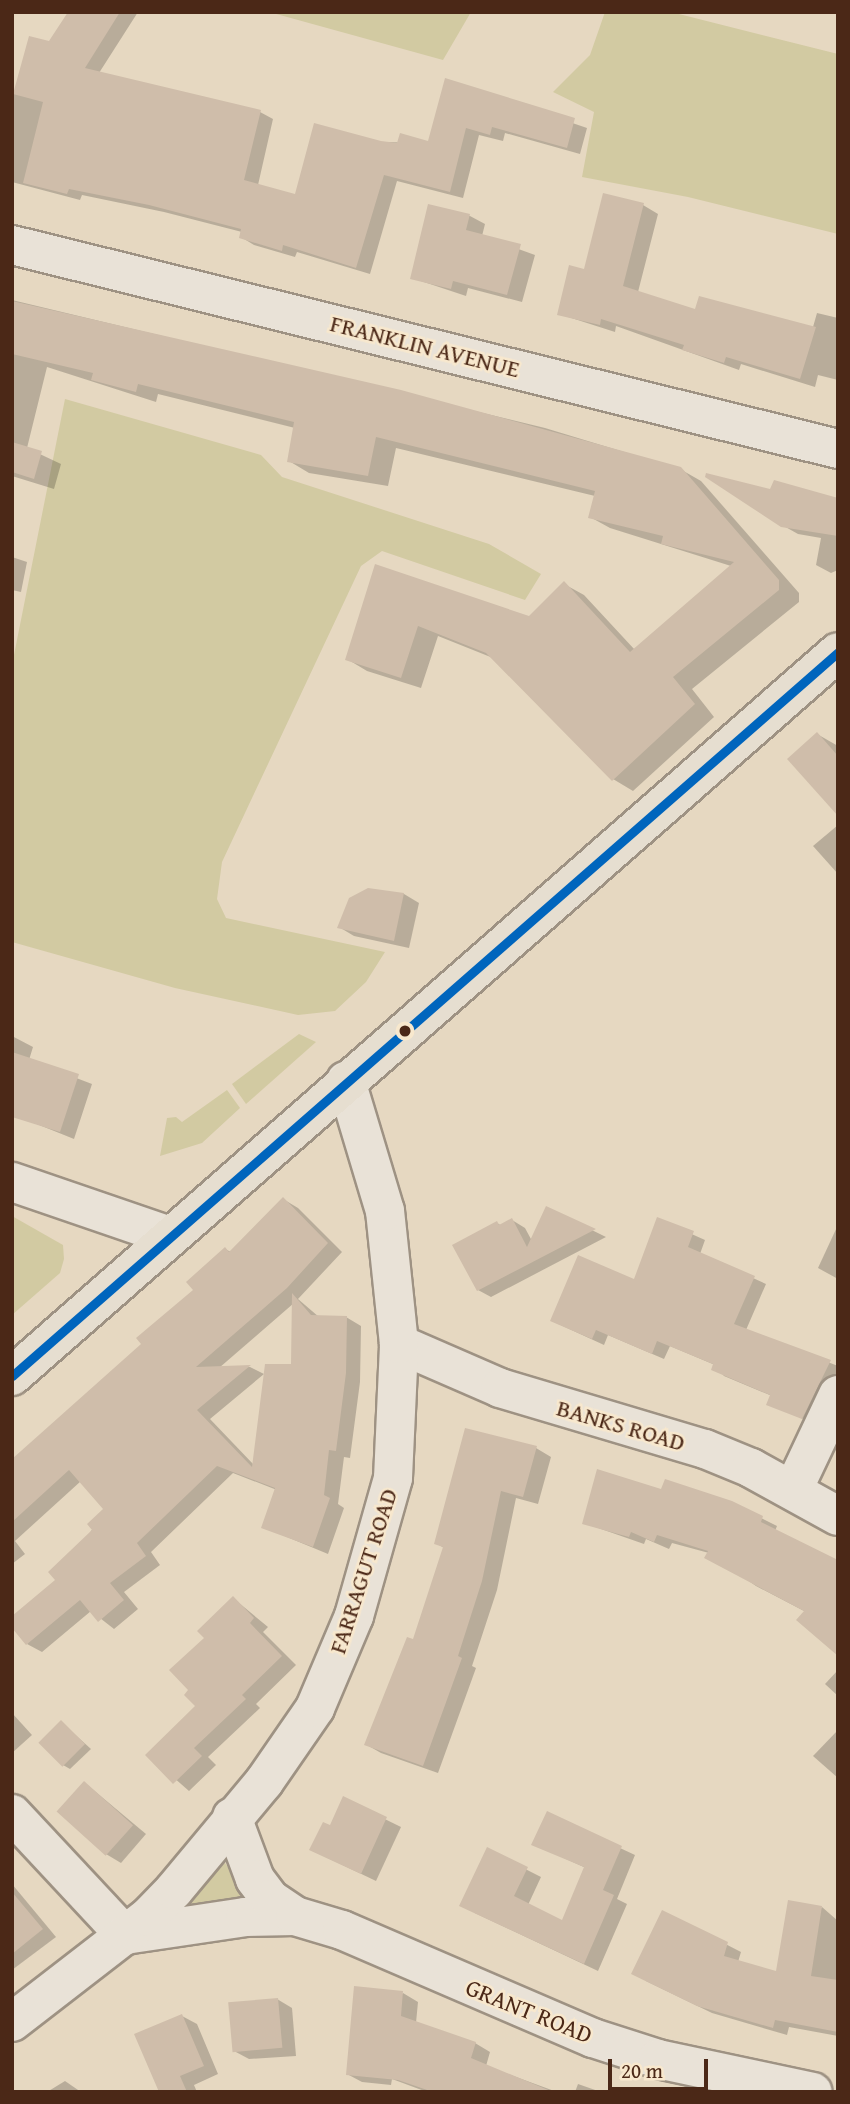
<!DOCTYPE html>
<html>
<head>
<meta charset="utf-8">
<style>
	body { margin:0 }
	#map { position:relative; width:850px; height:2104px; overflow:hidden; background:#e6d8c1; font-family:"Gentium Book Plus",serif }
	div>[style] { position:absolute }
	.green>* { inset:0; background:#d2caa2 }
	.shadow>* { inset:0; background:#0003 }
	.building>* { inset:0; background:#cfbdaa; transform-origin:0 0 }
	.roads { filter:drop-shadow(2px 0 #9e9283) drop-shadow(-2px 0 #9e9283) drop-shadow(0 2px #9e9283) drop-shadow(0 -2px #9e9283) }
	.minor>* { height:38px; margin:-19px; padding:0 19px; transform-origin:19px; border-radius:19px; background:#e9e2d7 }
	.highway>* { height:38px; margin:-19px; padding:0 19px; transform-origin:19px; border-radius:19px; background:#e6ded0 }
	.bus-1>* { height:9px; margin:-4.5px; padding:0 4.5px; transform-origin:4.5px; border-radius:4.5px; background:#0065bd }
	.dots>* { width:19px; height:19px; translate:-50% -50%; box-sizing:border-box; border:4px solid #f8e8cd; border-radius:50% }
	span { translate:-50% -50%; white-space:nowrap; text-align:center; line-height:1.15; -webkit-text-stroke:5px #f8e8cd; paint-order:stroke }
	.street-label { font-size:24px; color:#4b2817 }
	.frame { position:absolute; inset:0; border:14px solid #4b2817; pointer-events:none }
	.scale { position:absolute; left:608px; top:2059px; width:100px; height:32px; box-sizing:border-box; border:4px solid #4b2817; border-top:0; padding-left:9px; font-size:21px; line-height:24px; white-space:nowrap; color:#4b2817; -webkit-text-stroke:5px #f8e8cd; paint-order:stroke }
</style>
</head>
<body>
<div id="map">
	<div class="green">
		<i style="clip-path:polygon(269px 12px,471px 12px,443px 60px)"></i>
		<i style="clip-path:polygon(605px 12px,671px 12px,838px 54px,838px 234px,688px 197px,582px 177px,594px 112px,553px 92px,590px 55px)"></i>
		<i style="clip-path:polygon(65px 399px,261px 455px,282px 477px,489px 544px,541px 574px,525px 600px,382px 551px,361px 566px,222px 862px,217px 899px,226px 918px,385px 952px,366px 982px,335px 1011px,298px 1015px,175px 988px,12px 942px,12px 665px)"></i>
		<i style="clip-path:polygon(299px 1034px,316px 1042px,246px 1104px,232px 1084px)"></i>
		<i style="clip-path:polygon(227px 1090px,240px 1108px,202px 1143px,160px 1156px,167px 1118px,176px 1117px,182px 1122px)"></i>
		<i style="clip-path:polygon(12px 1216px,63px 1245px,64px 1259px,60px 1273px,12px 1315px)"></i>
		<i style="clip-path:polygon(225px 1863px,251px 1899px,186px 1915px,180px 1905px)"></i>
	</div>
	<div class="shadow">
		<i style="clip-path:polygon(70px 12px,138px 12px,99px 73px,260px 112px,273px 119px,258px 185px,296px 196px,381px 142px,430px 143px,446px 80px,587px 128px,580px 154px,505px 133px,503px 141px,479px 135px,463px 198px,397px 181px,370px 274px,297px 252px,295px 257px,254px 245px,241px 237px,242px 232px,164px 212px,82px 195px,80px 200px,12px 182px,12px 101px,31px 38px,50px 43px)"></i>
		<i style="clip-path:polygon(643px 205px,658px 214px,638px 292px,696px 311px,813px 327px,817px 313px,838px 318px,838px 380px,818px 375px,815px 387px,741px 364px,739px 370px,616px 326px,615px 332px,559px 314px,585px 271px)"></i>
		<i style="clip-path:polygon(430px 206px,470px 216px,485px 224px,482px 236px,535px 255px,522px 302px,468px 288px,466px 296px,412px 278px)"></i>
		<i style="clip-path:polygon(12px 300px,545px 428px,680px 469px,701px 481px,799px 593px,799px 602px,692px 689px,714px 717px,633px 791px,613px 779px,493px 658px,438px 636px,421px 688px,367px 671px,347px 659px,376px 567px,529px 618px,564px 584px,584px 595px,635px 650px,731px 566px,610px 528px,590px 517px,595px 496px,396px 448px,388px 486px,309px 473px,289px 461px,295px 428px,158px 394px,156px 402px,47px 367px,27px 448px,61px 464px,54px 489px,12px 476px)"></i>
		<i style="clip-path:polygon(770px 491px,838px 500px,838px 570px,831px 573px,816px 565px,821px 538px,798px 534px,782px 525px)"></i>
		<i style="clip-path:polygon(12px 557px,27px 562px,21px 592px,12px 590px)"></i>
		<i style="clip-path:polygon(817px 734px,838px 746px,838px 813px)"></i>
		<i style="clip-path:polygon(838px 825px,838px 874px,813px 846px)"></i>
		<i style="clip-path:polygon(368px 890px,404px 894px,419px 903px,409px 948px,354px 936px,339px 927px)"></i>
		<i style="clip-path:polygon(12px 1036px,33px 1047px,29px 1060px,92px 1084px,74px 1139px,12px 1114px)"></i>
		<i style="clip-path:polygon(evenodd,283px 1199px,298px 1208px,342px 1252px,298px 1299px,319px 1317px,346px 1317px,361px 1326px,360px 1382px,350px 1458px,344px 1457px,338px 1504px,344px 1508px,328px 1554px,263px 1527px,277px 1490px,233px 1473px,151px 1552px,160px 1565px,124px 1592px,138px 1609px,114px 1629px,91px 1611px,42px 1652px,27px 1644px,58px 1580px,106px 1509px,81px 1481px,15px 1541px,25px 1554px,12px 1564px,12px 1461px,143px 1344px,195px 1290px,225px 1249px,231px 1252px,283px 1199px,294px 1303px,293px 1365px,254px 1465px,210px 1419px,264px 1374px,250px 1367px,219px 1368px,294px 1303px)"></i>
		<i style="clip-path:polygon(547px 1208px,606px 1237px,491px 1297px,478px 1290px,497px 1223px,502px 1226px,512px 1220px,525px 1228px,532px 1241px)"></i>
		<i style="clip-path:polygon(658px 1219px,705px 1240px,700px 1254px,766px 1284px,746px 1330px,838px 1366px,838px 1377px,815px 1424px,768px 1404px,772px 1396px,724px 1376px,715px 1365px,670px 1346px,664px 1359px,608px 1335px,604px 1345px,552px 1321px,635px 1281px)"></i>
		<i style="clip-path:polygon(837px 1227px,838px 1228px,838px 1279px,818px 1268px)"></i>
		<i style="clip-path:polygon(536px 1448px,551px 1457px,538px 1504px,516px 1498px,497px 1590px,472px 1666px,476px 1668px,438px 1773px,381px 1753px,367px 1745px,414px 1641px,444px 1548px,436px 1543px)"></i>
		<i style="clip-path:polygon(662px 1491px,731px 1503px,777px 1526px,775px 1531px,806px 1612px,756px 1586px,709px 1553px,672px 1543px,669px 1549px,646px 1539px,644px 1544px,584px 1523px)"></i>
		<i style="clip-path:polygon(233px 1598px,268px 1627px,263px 1632px,296px 1665px,256px 1704px,260px 1708px,208px 1757px,216px 1765px,189px 1791px,148px 1755px,198px 1706px,191px 1690px,207px 1638px)"></i>
		<i style="clip-path:polygon(838px 1670px,838px 1696px,825px 1684px)"></i>
		<i style="clip-path:polygon(12px 1713px,32px 1735px,12px 1753px)"></i>
		<i style="clip-path:polygon(61px 1722px,91px 1749px,70px 1769px,63px 1765px)"></i>
		<i style="clip-path:polygon(838px 1730px,838px 1778px,813px 1756px)"></i>
		<i style="clip-path:polygon(85px 1783px,146px 1834px,121px 1863px,106px 1854px)"></i>
		<i style="clip-path:polygon(344px 1799px,401px 1827px,376px 1881px,326px 1857px,331px 1827px)"></i>
		<i style="clip-path:polygon(547px 1814px,635px 1855px,617px 1899px,627px 1904px,598px 1971px,475px 1913px,488px 1850px,541px 1877px,528px 1905px,563px 1922px,586px 1868px,533px 1844px)"></i>
		<i style="clip-path:polygon(12px 1884px,56px 1937px,12px 1970px)"></i>
		<i style="clip-path:polygon(822px 1907px,838px 1921px,838px 2036px,789px 2027px,787px 2035px,712px 2013px,646px 1981px,663px 1912px,741px 1952px,738px 1962px,778px 1973px)"></i>
		<i style="clip-path:polygon(403px 1993px,418px 2002px,416px 2023px,475px 2043px,490px 2052px,486px 2066px,557px 2092px,427px 2092px,392px 2079px,391px 2085px,362px 2082px,347px 2074px)"></i>
		<i style="clip-path:polygon(277px 1999px,292px 2008px,296px 2056px,249px 2059px,234px 2051px)"></i>
		<i style="clip-path:polygon(182px 2016px,197px 2024px,218px 2074px,194px 2085px,197px 2092px,161px 2092px)"></i>
		<i style="clip-path:polygon(65px 2081px,81px 2092px,47px 2092px)"></i>
		<i style="clip-path:polygon(578px 2084px,601px 2092px,575px 2092px)"></i>
	</div>
	<div class="building">
		<i style="clip-path:polygon(68px 12px,120px 12px,85px 68px,261px 110px,244px 180px,295px 194px,314px 123px,381px 141px,397px 143px,400px 133px,428px 141px,445px 78px,575px 118px,567px 148px,492px 127px,490px 135px,466px 128px,450px 192px,384px 175px,356px 268px,283px 245px,282px 251px,239px 238px,241px 229px,149px 205px,69px 189px,67px 194px,23px 183px,43px 102px,13px 94px,29px 36px,49px 41px)"></i>
		<i style="clip-path:polygon(603px 193px,644px 203px,623px 286px,695px 309px,699px 296px,816px 327px,800px 379px,726px 357px,724px 363px,682px 350px,684px 345px,601px 319px,600px 325px,557px 315px,569px 265px,584px 269px)"></i>
		<i style="clip-path:polygon(428px 204px,470px 214px,466px 230px,521px 244px,507px 295px,453px 281px,451px 289px,410px 279px)"></i>
		<i style="clip-path:polygon(12px 301px,401px 390px,681px 467px,779px 580px,779px 590px,673px 677px,695px 704px,612px 781px,486px 653px,418px 626px,401px 678px,345px 660px,375px 564px,529px 616px,564px 581px,630px 652px,734px 562px,661px 544px,663px 536px,588px 518px,595px 491px,376px 437px,368px 476px,287px 462px,294px 422px,138px 384px,136px 392px,91px 380px,93px 373px,12px 354px)"></i>
		<i style="clip-path:polygon(12px 442px,42px 451px,34px 479px,12px 472px)"></i>
		<i style="clip-path:polygon(706px 473px,770px 489px,774px 480px,838px 498px,838px 536px,781px 527px,705px 477px)"></i>
		<i style="clip-path:polygon(817px 732px,838px 756px,838px 816px,787px 759px)"></i>
		<i style="clip-path:polygon(368px 888px,404px 893px,394px 941px,337px 928px,349px 898px)"></i>
		<i style="clip-path:polygon(12px 1052px,79px 1074px,60px 1132px,12px 1117px)"></i>
		<i style="clip-path:polygon(283px 1197px,328px 1243px,287px 1288px,196px 1367px,251px 1365px,197px 1410px,252px 1467px,265px 1364px,291px 1364px,292px 1293px,311px 1315px,347px 1316px,346px 1373px,336px 1451px,329px 1450px,324px 1495px,330px 1498px,313px 1547px,261px 1528px,275px 1488px,217px 1466px,137px 1543px,146px 1556px,110px 1583px,124px 1600px,98px 1622px,80px 1600px,26px 1645px,12px 1628px,12px 1616px,55px 1580px,48px 1572px,92px 1530px,87px 1524px,103px 1509px,69px 1470px,12px 1522px,12px 1459px,141px 1344px,136px 1338px,193px 1290px,186px 1282px,225px 1247px,229px 1252px)"></i>
		<i style="clip-path:polygon(546px 1206px,596px 1229px,477px 1291px,452px 1245px,497px 1221px,499px 1225px,512px 1218px,527px 1247px)"></i>
		<i style="clip-path:polygon(657px 1217px,694px 1231px,688px 1247px,755px 1276px,734px 1324px,831px 1360px,802px 1419px,766px 1405px,770px 1395px,711px 1370px,713px 1364px,657px 1341px,652px 1354px,596px 1330px,592px 1339px,550px 1321px,578px 1255px,634px 1279px)"></i>
		<i style="clip-path:polygon(465px 1428px,537px 1446px,523px 1497px,501px 1491px,482px 1581px,458px 1656px,462px 1658px,423px 1766px,364px 1745px,407px 1637px,413px 1639px,443px 1547px,434px 1544px)"></i>
		<i style="clip-path:polygon(597px 1469px,661px 1489px,665px 1479px,732px 1501px,763px 1516px,761px 1522px,838px 1560px,838px 1656px,796px 1620px,804px 1611px,704px 1558px,708px 1551px,657px 1535px,654px 1542px,631px 1532px,629px 1537px,582px 1524px)"></i>
		<i style="clip-path:polygon(233px 1596px,254px 1618px,250px 1623px,282px 1656px,242px 1695px,246px 1699px,194px 1748px,202px 1756px,173px 1784px,145px 1755px,195px 1706px,184px 1695px,188px 1690px,169px 1670px,204px 1638px,197px 1631px)"></i>
		<i style="left:61px;top:1720px;width:34px;height:32px;rotate:45deg"></i>
		<i style="left:84px;top:1781px;width:66px;height:41px;rotate:42deg"></i>
		<i style="clip-path:polygon(343px 1796px,387px 1817px,361px 1874px,309px 1850px,323px 1822px,330px 1825px)"></i>
		<i style="clip-path:polygon(547px 1811px,622px 1846px,603px 1890px,614px 1895px,584px 1964px,459px 1906px,487px 1847px,528px 1867px,514px 1896px,562px 1920px,584px 1867px,531px 1845px)"></i>
		<i style="clip-path:polygon(12px 1892px,43px 1929px,12px 1954px)"></i>
		<i style="clip-path:polygon(788px 1900px,822px 1906px,811px 1976px,838px 1980px,838px 2032px,775px 2020px,773px 2028px,697px 2006px,631px 1974px,662px 1910px,728px 1942px,724px 1956px,776px 1971px)"></i>
		<i style="clip-path:polygon(354px 1986px,403px 1991px,401px 2016px,476px 2042px,471px 2058px,553px 2092px,433px 2092px,398px 2080px,346px 2075px)"></i>
		<i style="left:278px;top:1998px;width:50px;height:50px;rotate:85deg"></i>
		<i style="clip-path:polygon(182px 2014px,204px 2066px,180px 2076px,187px 2092px,159px 2092px,134px 2034px)"></i>
	</div>
	<div class="roads">
		<div class="minor">
			<i style="left:12px;top:245px;width:851px;rotate:13.87deg"></i>
			<i style="left:12px;top:1182px;width:167px;rotate:18.9deg"></i>
			<i style="left:399px;top:1344px;width:110px;rotate:23.5deg"></i>
			<i style="left:500px;top:1388px;width:214px;rotate:16.6deg"></i>
			<i style="left:705px;top:1449px;width:50px;rotate:22.4deg"></i>
			<i style="left:751px;top:1468px;width:99px;rotate:28.9deg"></i>
			<i style="left:793px;top:1490px;width:105px;rotate:-64.7deg"></i>
			<i style="left:12px;top:1814px;width:166px;rotate:47deg"></i>
			<i style="left:125px;top:1935px;width:121px;rotate:-8.5deg"></i>
			<i style="left:245px;top:1917px;width:50px;rotate:-1.1deg"></i>
			<i style="left:232px;top:1817px;width:66px;rotate:69.6deg"></i>
			<i style="left:255px;top:1879px;width:25px;rotate:53deg"></i>
			<i style="left:270px;top:1899px;width:30px;rotate:34deg"></i>
			<i style="left:295px;top:1916px;width:49px;rotate:16.6deg"></i>
			<i style="left:342px;top:1930px;width:273px;rotate:23.3deg"></i>
			<i style="left:593px;top:2038px;width:68px;rotate:17.9deg"></i>
			<i style="left:658px;top:2059px;width:158px;rotate:12deg"></i>
			<i style="left:12px;top:2022px;width:172px;rotate:-37.7deg"></i>
			<i style="left:148px;top:1917px;width:37px;rotate:-46deg"></i>
			<i style="left:174px;top:1890px;width:141px;rotate:-50.2deg"></i>
			<i style="left:264px;top:1782px;width:90px;rotate:-55.4deg"></i>
			<i style="left:315px;top:1708px;width:100px;rotate:-67deg"></i>
			<i style="left:354px;top:1616px;width:143px;rotate:-74.2deg"></i>
			<i style="left:393px;top:1478px;width:134px;rotate:-87.4deg"></i>
			<i style="left:399px;top:1344px;width:134px;rotate:-96deg"></i>
			<i style="left:385px;top:1211px;width:136px;rotate:-106.7deg"></i>
		</div>
		<div class="highway">
			<i style="left:12px;top:1376px;width:1098px;rotate:-41.23deg"></i>
		</div>
	</div>
	<div class="bus-1">
		<i style="left:12px;top:1376px;width:1098px;rotate:-41.23deg"></i>
	</div>
	<div class="dots">
		<i style="left:405px;top:1031px;background:#4b2817"></i>
	</div>
	<div class="street-label">
		<span style="left:425px;top:346px;rotate:14deg">FRANKLIN AVENUE</span>
		<span style="left:621px;top:1425px;rotate:16deg">BANKS ROAD</span>
		<span style="left:363px;top:1571px;rotate:-72deg">FARRAGUT ROAD</span>
		<span style="left:529px;top:2011px;rotate:22deg">GRANT ROAD</span>
	</div>
	<div class="frame"></div>
	<div class="scale">20 m</div>
</div>
</body>
</html>
